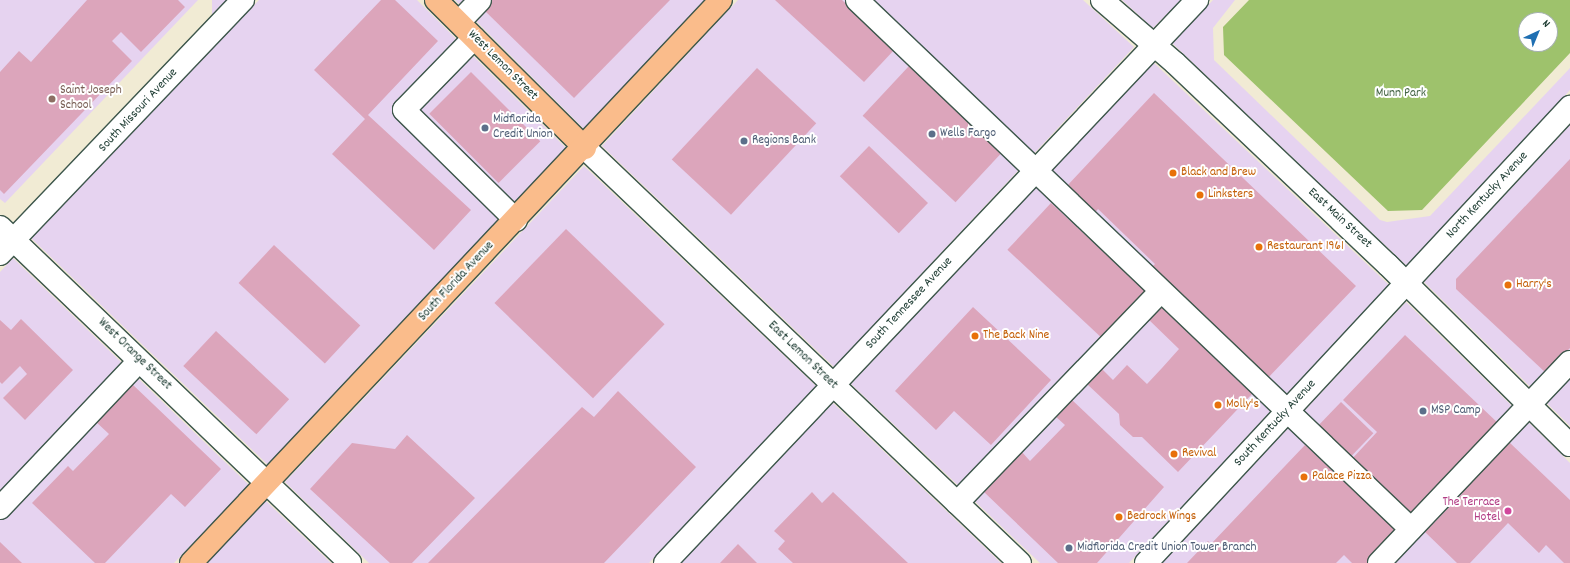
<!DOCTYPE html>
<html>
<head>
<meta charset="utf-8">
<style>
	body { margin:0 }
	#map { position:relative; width:1570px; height:563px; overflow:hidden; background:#f1ebd4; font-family:Dekko,sans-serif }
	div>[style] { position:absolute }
	.built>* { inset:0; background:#e6d3f0; transform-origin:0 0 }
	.green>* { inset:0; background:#9ec26c }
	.building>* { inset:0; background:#dca5bb; transform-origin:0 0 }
	.roads { filter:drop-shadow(1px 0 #3e574c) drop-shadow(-1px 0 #3e574c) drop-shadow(0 1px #3e574c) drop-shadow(0 -1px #3e574c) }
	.minor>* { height:22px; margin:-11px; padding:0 11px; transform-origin:11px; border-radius:11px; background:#fff }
	.major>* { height:22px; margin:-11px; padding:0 11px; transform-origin:11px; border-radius:11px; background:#fabc8b }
	.dots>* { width:11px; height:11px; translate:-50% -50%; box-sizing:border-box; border:2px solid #fff; border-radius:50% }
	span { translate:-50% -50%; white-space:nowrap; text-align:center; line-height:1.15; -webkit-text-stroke:4px #fff; paint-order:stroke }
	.street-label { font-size:13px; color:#1f3d34 }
	.education-label { font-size:13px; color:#785e54 }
	.left { translate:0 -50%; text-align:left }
	.park-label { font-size:13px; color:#456545 }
	.service-label { font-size:13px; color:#4e5e75 }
	.food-label { font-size:13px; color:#c56008 }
	.hotel-label { font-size:13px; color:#b23c85 }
	.right { translate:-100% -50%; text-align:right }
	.north { position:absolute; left:1518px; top:12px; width:40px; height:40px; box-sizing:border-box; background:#fff; border:1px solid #a5b1ae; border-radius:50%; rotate:44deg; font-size:11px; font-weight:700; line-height:16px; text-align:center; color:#1f3d34 }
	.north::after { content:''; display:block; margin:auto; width:14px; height:18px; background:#1f6fb2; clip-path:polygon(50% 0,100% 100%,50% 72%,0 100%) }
</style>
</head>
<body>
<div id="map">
	<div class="built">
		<i style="clip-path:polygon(0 0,198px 0,5px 203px,0 199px)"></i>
		<i style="left:212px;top:0;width:14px;height:297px"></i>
		<i style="clip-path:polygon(259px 0,417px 0,567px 149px,268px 465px,31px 238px)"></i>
		<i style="clip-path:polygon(455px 0,706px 0,585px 130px)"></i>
		<i style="clip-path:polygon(738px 0,1083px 0,1134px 47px,834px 367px,602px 146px)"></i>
		<i style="clip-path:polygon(1122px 0,1181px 0,1153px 28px)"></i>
		<i style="clip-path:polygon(1213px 0,1235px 0,1213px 28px,1214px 60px,1380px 220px,1387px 222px,1430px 216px,1570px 68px,1570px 90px,1407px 266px,1172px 43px)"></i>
		<i style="clip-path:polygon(1153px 62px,1389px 285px,1129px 563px,1040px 563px,851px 384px)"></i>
		<i style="clip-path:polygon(1570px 125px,1570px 426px,1424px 282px)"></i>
		<i style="clip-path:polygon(584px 166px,816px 386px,649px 563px,369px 563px,285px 482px)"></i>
		<i style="clip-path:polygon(13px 258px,249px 485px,174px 563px,0 563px,0 272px)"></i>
		<i style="clip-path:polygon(1406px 302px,1570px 463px,1570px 563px,1162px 563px)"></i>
		<i style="clip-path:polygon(833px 403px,1001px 563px,681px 563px)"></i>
		<i style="clip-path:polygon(266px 501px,331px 563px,207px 563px)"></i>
	</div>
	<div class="green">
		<i style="clip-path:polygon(evenodd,1249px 0,1570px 0,1570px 53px,1422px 210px,1388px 211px,1224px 55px,1223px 27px,1249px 0,1526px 20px,1550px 20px,1550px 44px,1526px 44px,1526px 20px)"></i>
	</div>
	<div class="building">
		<i style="clip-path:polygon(87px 0,178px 0,185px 7px,141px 52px,121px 32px,112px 41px,132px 61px,4px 194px,0 190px,0 72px,19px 51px,31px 62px)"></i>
		<i style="clip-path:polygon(381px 0,395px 0,438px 41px,368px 115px,471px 210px,434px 250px,332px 154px,365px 119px,314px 70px)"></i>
		<i style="clip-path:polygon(492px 0,670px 0,574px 98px,483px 9px)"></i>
		<i style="clip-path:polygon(775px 0,842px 0,895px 49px,864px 82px)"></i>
		<i style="left:909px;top:66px;width:127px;height:68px;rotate:43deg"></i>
		<i style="left:757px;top:68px;width:81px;height:125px;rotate:43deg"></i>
		<i style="left:471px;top:72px;width:98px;height:59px;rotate:45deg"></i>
		<i style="clip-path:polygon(1154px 93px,1356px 286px,1267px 379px,1151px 268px,1155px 264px,1098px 209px,1094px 214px,1066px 187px)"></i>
		<i style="left:869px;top:146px;width:82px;height:42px;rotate:44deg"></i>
		<i style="clip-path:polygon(1570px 159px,1570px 348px,1546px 373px,1456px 289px,1456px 279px)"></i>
		<i style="left:1051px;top:203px;width:131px;height:64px;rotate:43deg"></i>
		<i style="left:566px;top:229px;width:137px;height:103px;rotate:44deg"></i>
		<i style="left:274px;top:245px;width:118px;height:52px;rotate:43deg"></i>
		<i style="clip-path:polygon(1159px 305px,1252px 394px,1178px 472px,1142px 437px,1133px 437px,1120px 425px,1119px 414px,1087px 384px,1101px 368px,1113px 380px,1127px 365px,1147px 384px,1162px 368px,1179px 349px,1147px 318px)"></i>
		<i style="clip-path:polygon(973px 307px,1051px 380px,991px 445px,954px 411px,936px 430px,895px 391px)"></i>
		<i style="clip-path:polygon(21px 319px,73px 370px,25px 420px,3px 398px,27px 374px,20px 366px,2px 384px,0 382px,0 320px,11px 330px)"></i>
		<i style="left:216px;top:331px;width:100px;height:48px;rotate:43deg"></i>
		<i style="clip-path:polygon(1405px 335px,1499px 424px,1409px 517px,1350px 461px,1377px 432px,1343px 400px)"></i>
		<i style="clip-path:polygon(131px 383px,221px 469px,185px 507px,171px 494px,105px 563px,95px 563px,32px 503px,68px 466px,73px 471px,109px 434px,95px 421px)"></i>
		<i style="clip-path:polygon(618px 391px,696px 467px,604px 563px,428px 563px,582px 407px,594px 417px)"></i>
		<i style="clip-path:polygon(1071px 399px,1164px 487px,1097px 563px,1058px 563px,983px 491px,1021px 451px,1030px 461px,1065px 425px,1055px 416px)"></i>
		<i style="left:1341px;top:402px;width:45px;height:35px;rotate:44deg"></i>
		<i style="clip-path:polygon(407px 435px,475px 498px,412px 563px,390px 563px,310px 489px,352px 443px,395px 449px)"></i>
		<i style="clip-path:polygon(1509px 442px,1570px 500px,1570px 563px,1564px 563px,1546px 545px,1539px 553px,1508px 523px,1470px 563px,1457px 563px,1425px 532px,1462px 494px,1458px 490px)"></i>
		<i style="clip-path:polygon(1305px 445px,1397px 531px,1367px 563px,1352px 563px,1344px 555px,1336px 563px,1187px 563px,1208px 541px,1211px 544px)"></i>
		<i style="clip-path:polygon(812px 492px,822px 503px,833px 492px,908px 563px,793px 563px,778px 549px,785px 541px,774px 531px)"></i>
		<i style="clip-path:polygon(0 542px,22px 563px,0 563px)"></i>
		<i style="clip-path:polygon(738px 544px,757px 563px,720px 563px)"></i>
	</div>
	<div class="roads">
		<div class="minor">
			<i style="left:857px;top:0;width:766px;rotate:43.68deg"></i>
			<i style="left:1102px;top:0;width:96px;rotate:40.8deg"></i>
			<i style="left:1175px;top:63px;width:294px;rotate:43.5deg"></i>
			<i style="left:1388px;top:265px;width:256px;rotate:44.7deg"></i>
			<i style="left:459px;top:22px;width:30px;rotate:-46deg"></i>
			<i style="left:474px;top:38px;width:100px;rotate:134.2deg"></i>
			<i style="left:404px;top:110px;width:157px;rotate:44.5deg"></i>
			<i style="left:585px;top:148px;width:601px;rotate:43.65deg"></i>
			<i style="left:0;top:227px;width:485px;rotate:43.8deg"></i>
			<i style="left:0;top:254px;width:352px;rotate:-46.3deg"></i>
			<i style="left:957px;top:503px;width:294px;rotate:-46.1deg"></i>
			<i style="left:0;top:508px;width:202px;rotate:-46.6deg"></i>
			<i style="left:665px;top:563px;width:775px;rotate:-46.62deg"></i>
			<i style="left:1146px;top:563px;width:623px;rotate:-47.08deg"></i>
			<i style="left:1379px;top:563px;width:277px;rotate:-46.5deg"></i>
		</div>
		<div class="major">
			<i style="left:436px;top:0;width:210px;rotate:44.8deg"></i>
			<i style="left:191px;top:563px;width:773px;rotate:-46.73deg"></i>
		</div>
	</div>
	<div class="dots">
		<i style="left:52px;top:99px;background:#8d6e63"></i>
		<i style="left:485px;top:128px;background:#5c6f8a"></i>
		<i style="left:932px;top:134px;background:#5c6f8a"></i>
		<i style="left:744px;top:141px;background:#5c6f8a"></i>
		<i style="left:1173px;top:173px;background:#e8710a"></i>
		<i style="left:1200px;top:195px;background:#e8710a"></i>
		<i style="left:1259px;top:247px;background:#e8710a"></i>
		<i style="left:1508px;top:285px;background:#e8710a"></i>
		<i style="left:975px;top:336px;background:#e8710a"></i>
		<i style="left:1218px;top:405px;background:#e8710a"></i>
		<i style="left:1423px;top:411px;background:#5c6f8a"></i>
		<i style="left:1174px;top:454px;background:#e8710a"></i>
		<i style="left:1304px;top:477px;background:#e8710a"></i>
		<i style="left:1508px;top:511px;background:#d1479c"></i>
		<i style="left:1119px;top:517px;background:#e8710a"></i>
		<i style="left:1069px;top:548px;background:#5c6f8a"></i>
	</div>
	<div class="street-label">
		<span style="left:502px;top:66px;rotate:45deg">West Lemon Street</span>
		<span style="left:139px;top:111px;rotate:-47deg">South Missouri Avenue</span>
		<span style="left:1488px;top:196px;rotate:-47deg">North Kentucky Avenue</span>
		<span style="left:1339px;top:219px;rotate:43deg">East Main Street</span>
		<span style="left:457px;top:282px;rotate:-47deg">South Florida Avenue</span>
		<span style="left:910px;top:304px;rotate:-47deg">South Tennessee Avenue</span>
		<span style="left:134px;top:355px;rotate:44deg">West Orange Street</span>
		<span style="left:802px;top:356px;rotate:44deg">East Lemon Street</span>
		<span style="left:1276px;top:424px;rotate:-47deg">South Kentucky Avenue</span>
	</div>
	<div class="education-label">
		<span class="left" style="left:60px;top:99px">Saint Joseph<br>School</span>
	</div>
	<div class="park-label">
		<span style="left:1401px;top:94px">Munn Park</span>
	</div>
	<div class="service-label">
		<span class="left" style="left:493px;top:128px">Midflorida<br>Credit Union</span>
		<span class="left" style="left:940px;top:134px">Wells Fargo</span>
		<span class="left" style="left:752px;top:141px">Regions Bank</span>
		<span class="left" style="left:1431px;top:411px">MSP Camp</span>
		<span class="left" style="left:1077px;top:548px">Midflorida Credit Union Tower Branch</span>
	</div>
	<div class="food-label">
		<span class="left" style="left:1181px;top:173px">Black and Brew</span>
		<span class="left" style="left:1208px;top:195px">Linksters</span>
		<span class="left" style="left:1267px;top:247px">Restaurant 1961</span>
		<span class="left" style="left:1516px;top:285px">Harry's</span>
		<span class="left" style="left:983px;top:336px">The Back Nine</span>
		<span class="left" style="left:1226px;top:405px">Molly's</span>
		<span class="left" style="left:1182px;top:454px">Revival</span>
		<span class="left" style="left:1312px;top:477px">Palace Pizza</span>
		<span class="left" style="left:1127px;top:517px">Bedrock Wings</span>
	</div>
	<div class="hotel-label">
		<span class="right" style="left:1500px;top:511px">The Terrace<br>Hotel</span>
	</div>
	<div class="north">N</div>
</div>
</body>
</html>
